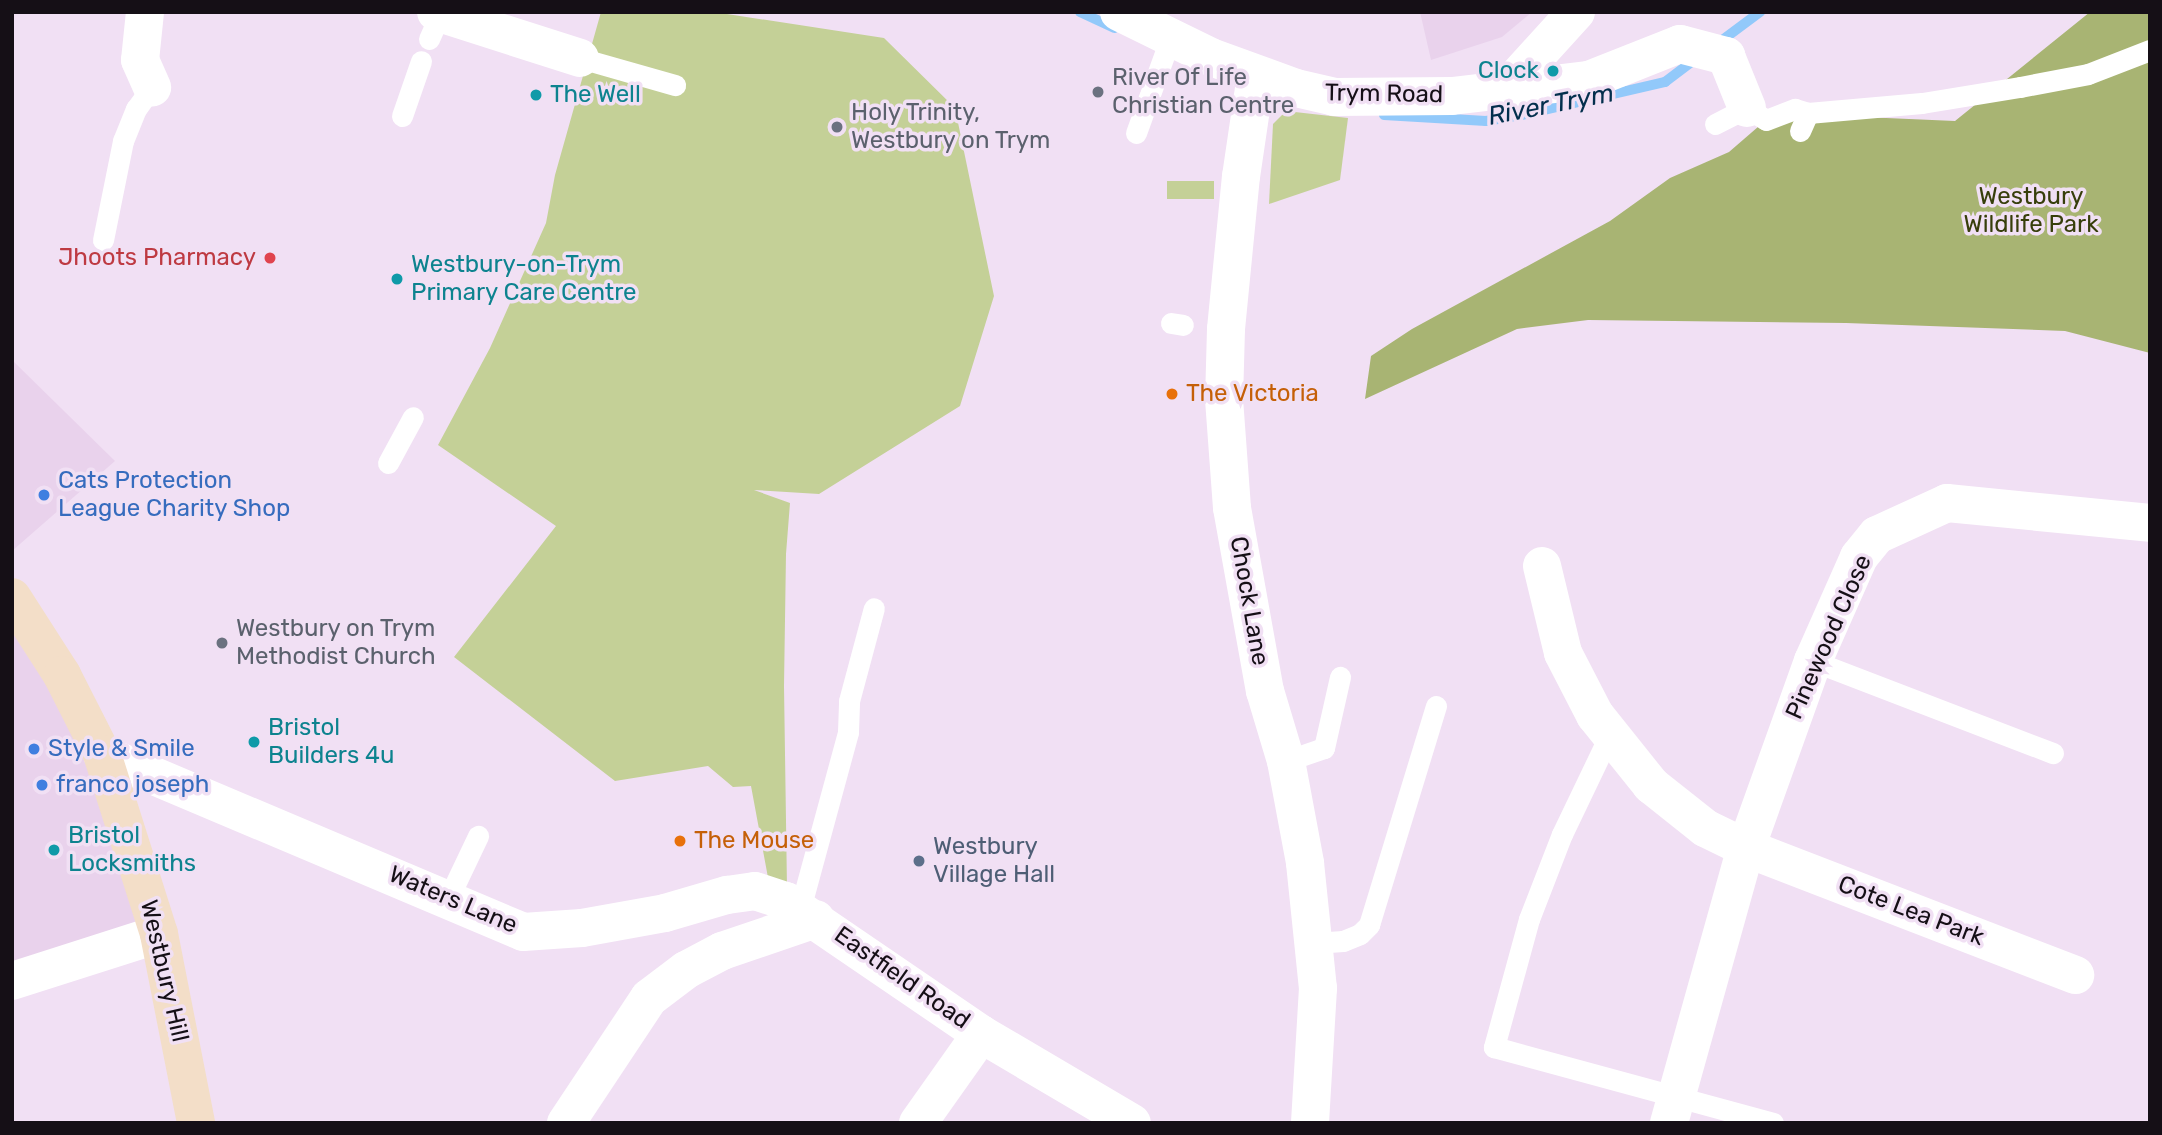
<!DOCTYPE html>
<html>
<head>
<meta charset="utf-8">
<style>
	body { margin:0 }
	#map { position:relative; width:2162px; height:1135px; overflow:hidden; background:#f1e0f4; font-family:Rubik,sans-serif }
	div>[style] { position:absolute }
	.built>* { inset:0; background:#e9d2ec }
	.green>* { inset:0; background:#c4d097; transform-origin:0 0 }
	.forest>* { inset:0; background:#a8b473 }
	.stream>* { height:10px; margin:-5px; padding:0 5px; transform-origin:5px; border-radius:5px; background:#92c9fa }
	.service>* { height:21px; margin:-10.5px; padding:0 10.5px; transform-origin:10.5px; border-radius:10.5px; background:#fff }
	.minor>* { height:38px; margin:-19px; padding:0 19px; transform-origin:19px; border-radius:19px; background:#fff }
	.secondary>* { height:38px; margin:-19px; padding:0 19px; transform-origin:19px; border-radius:19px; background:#f3dec8 }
	.dots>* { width:19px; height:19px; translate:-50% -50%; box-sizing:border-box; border:4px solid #f1e0f4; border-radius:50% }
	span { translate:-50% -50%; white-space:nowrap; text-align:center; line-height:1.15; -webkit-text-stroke:7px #f1e0f4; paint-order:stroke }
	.culture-label { font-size:24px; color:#0d838f }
	.right { translate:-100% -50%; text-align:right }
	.left { translate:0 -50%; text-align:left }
	.worship-label { font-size:24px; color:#5b616d }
	.street-label { font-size:24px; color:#150f16 }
	.park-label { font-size:24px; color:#373e0b }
	.health-label { font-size:24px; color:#be3a42 }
	.food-label { font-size:24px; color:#c56008 }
	.shop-label { font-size:24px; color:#366cbe }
	.service-label { font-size:24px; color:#4e5e75 }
	.water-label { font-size:26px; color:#032f4d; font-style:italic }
	.frame { position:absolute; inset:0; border:14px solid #150f16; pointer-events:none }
</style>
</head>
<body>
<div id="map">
	<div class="built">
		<i style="clip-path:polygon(1420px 12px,1532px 12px,1502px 37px,1431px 60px)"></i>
		<i style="clip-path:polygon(12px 360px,115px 461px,12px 551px)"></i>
		<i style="clip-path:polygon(12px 597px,62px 675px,159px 934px,12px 969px)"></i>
	</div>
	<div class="green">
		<i style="clip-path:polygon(601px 12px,714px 12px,884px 38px,955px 108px,994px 296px,960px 406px,819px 494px,754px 490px,790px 503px,786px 554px,784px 686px,787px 888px,769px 883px,751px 786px,733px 787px,708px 766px,615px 781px,454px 657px,556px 526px,438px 445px,490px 348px,546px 223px,555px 175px)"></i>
		<i style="clip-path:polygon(1286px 111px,1348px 118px,1340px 180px,1269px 204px,1273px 124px)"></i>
		<i style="left:1167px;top:181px;width:47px;height:18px"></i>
	</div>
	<div class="forest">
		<i style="clip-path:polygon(2090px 12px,2150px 12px,2150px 353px,2065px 331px,1846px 323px,1588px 320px,1517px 329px,1365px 399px,1371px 356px,1412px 329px,1610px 221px,1670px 178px,1729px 152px,1766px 120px,1840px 116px,1955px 121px)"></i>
	</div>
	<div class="stream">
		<i style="left:1080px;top:12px;width:38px;rotate:25deg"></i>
		<i style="left:1717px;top:44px;width:54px;rotate:-36.7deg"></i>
		<i style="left:1384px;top:115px;width:102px;rotate:3.4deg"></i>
		<i style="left:1486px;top:121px;width:42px;rotate:-9.7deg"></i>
		<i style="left:1527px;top:114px;width:142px;rotate:-13.1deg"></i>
		<i style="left:1665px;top:82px;width:41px;rotate:-37.1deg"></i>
	</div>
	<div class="service">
		<i style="left:429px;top:39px;width:27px;rotate:-66deg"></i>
		<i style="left:580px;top:58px;width:99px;rotate:15.9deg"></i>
		<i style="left:402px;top:116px;width:58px;rotate:-70.9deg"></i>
		<i style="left:1715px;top:124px;width:36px;rotate:-27deg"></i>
		<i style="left:1747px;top:108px;width:22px;rotate:32deg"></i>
		<i style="left:1766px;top:120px;width:31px;rotate:-21deg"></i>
		<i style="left:1795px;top:109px;width:14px;rotate:17deg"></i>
		<i style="left:1800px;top:131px;width:20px;rotate:-66deg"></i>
		<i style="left:1808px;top:113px;width:114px;rotate:-5deg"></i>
		<i style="left:1922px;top:103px;width:99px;rotate:-9.3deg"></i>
		<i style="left:2020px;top:87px;width:69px;rotate:-10.8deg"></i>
		<i style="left:2088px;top:74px;width:66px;rotate:-21.2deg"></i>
		<i style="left:1136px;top:133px;width:100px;rotate:-70.1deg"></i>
		<i style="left:103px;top:240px;width:101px;rotate:-78.6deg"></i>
		<i style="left:123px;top:141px;width:35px;rotate:-68deg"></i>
		<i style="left:136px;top:109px;width:27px;rotate:-54deg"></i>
		<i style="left:1171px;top:323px;width:12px;rotate:9deg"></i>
		<i style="left:388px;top:463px;width:52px;rotate:-61.5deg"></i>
		<i style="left:1813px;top:661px;width:257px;rotate:21deg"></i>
		<i style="left:1610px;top:734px;width:111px;rotate:115.6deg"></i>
		<i style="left:1562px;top:834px;width:91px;rotate:111.2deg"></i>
		<i style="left:1529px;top:919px;width:133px;rotate:105.3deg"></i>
		<i style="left:1494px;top:1047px;width:289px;rotate:15.2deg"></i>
		<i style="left:1286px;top:761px;width:40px;rotate:-18.9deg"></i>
		<i style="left:1324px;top:748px;width:73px;rotate:-77.3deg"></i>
		<i style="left:448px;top:899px;width:70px;rotate:-64.5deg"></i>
		<i style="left:800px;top:909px;width:183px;rotate:-74.8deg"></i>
		<i style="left:848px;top:732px;width:31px;rotate:-88deg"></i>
		<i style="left:849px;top:701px;width:96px;rotate:-75deg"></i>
		<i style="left:1314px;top:943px;width:29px;rotate:-4deg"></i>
		<i style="left:1343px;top:941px;width:18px;rotate:-22deg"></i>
		<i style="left:1360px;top:934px;width:13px;rotate:-45deg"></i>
		<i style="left:1369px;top:925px;width:229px;rotate:-73deg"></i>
	</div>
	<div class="minor">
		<i style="left:145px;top:12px;width:48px;rotate:95.9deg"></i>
		<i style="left:140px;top:60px;width:30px;rotate:66deg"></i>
		<i style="left:436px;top:12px;width:151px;rotate:17.7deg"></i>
		<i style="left:1119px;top:12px;width:102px;rotate:26.1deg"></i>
		<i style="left:1211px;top:57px;width:90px;rotate:20deg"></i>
		<i style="left:1296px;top:88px;width:39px;rotate:13deg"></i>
		<i style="left:1334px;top:97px;width:118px;rotate:-0.5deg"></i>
		<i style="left:1452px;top:96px;width:138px;rotate:-6.7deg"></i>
		<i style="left:1589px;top:80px;width:98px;rotate:-21.6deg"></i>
		<i style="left:1680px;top:44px;width:48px;rotate:14.6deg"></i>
		<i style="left:1726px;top:56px;width:56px;rotate:68deg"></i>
		<i style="left:1256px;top:75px;width:102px;rotate:98.4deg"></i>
		<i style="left:1241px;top:176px;width:154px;rotate:95.6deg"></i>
		<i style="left:1226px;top:329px;width:70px;rotate:91.6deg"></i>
		<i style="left:1224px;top:399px;width:109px;rotate:85.8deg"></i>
		<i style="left:1232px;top:508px;width:186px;rotate:79.8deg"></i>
		<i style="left:1265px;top:691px;width:73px;rotate:73.3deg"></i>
		<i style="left:1286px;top:761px;width:104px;rotate:79.4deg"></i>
		<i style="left:1305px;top:863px;width:126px;rotate:84.1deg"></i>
		<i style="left:1318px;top:988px;width:135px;rotate:93.4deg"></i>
		<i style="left:1506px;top:89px;width:104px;rotate:-47.7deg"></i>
		<i style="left:1542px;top:566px;width:89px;rotate:76.4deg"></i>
		<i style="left:1563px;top:653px;width:70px;rotate:62.7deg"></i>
		<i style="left:1595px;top:715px;width:90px;rotate:51.3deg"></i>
		<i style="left:1651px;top:785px;width:69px;rotate:38.5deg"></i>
		<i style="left:1705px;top:828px;width:46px;rotate:26deg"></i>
		<i style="left:1746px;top:848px;width:353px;rotate:21.1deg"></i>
		<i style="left:102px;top:754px;width:457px;rotate:22.9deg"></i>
		<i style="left:523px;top:932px;width:59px;rotate:-3.9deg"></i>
		<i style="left:582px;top:928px;width:84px;rotate:-10.2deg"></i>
		<i style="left:665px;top:913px;width:65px;rotate:-16.2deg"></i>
		<i style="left:727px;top:895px;width:28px;rotate:-8deg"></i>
		<i style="left:755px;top:891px;width:33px;rotate:18deg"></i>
		<i style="left:786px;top:901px;width:236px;rotate:34.3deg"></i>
		<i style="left:981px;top:1034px;width:175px;rotate:30.5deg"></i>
		<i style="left:12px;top:981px;width:154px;rotate:-17.7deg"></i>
		<i style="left:566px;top:1123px;width:150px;rotate:-56.4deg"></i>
		<i style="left:649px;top:998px;width:46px;rotate:-37.1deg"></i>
		<i style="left:686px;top:970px;width:41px;rotate:-27.8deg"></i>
		<i style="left:722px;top:951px;width:99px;rotate:-18.8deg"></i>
		<i style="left:918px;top:1123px;width:109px;rotate:-54.7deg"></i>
		<i style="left:1669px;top:1123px;width:286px;rotate:-74.4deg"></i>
		<i style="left:1746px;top:848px;width:199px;rotate:-70.3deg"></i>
		<i style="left:1813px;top:661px;width:114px;rotate:-66.1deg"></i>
		<i style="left:1859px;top:557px;width:28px;rotate:-51deg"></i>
		<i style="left:1877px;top:535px;width:77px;rotate:-24.6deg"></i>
		<i style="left:1947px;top:503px;width:204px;rotate:5.6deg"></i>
	</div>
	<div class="secondary">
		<i style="left:12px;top:597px;width:93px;rotate:57.3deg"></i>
		<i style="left:62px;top:675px;width:89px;rotate:63.1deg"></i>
		<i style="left:102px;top:754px;width:189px;rotate:72.4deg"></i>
		<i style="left:159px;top:934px;width:193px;rotate:78.9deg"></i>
	</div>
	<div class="dots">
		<i style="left:1553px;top:71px;background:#0f9aa8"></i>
		<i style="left:1098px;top:92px;background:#6b7280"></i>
		<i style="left:536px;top:95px;background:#0f9aa8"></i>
		<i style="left:837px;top:127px;background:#6b7280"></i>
		<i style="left:270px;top:258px;background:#e0444e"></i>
		<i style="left:397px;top:279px;background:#0f9aa8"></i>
		<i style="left:1172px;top:394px;background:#e8710a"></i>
		<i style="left:44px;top:495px;background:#3f7fe0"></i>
		<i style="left:222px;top:643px;background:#6b7280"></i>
		<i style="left:254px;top:742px;background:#0f9aa8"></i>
		<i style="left:34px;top:749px;background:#3f7fe0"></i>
		<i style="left:42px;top:785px;background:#3f7fe0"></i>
		<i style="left:680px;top:841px;background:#e8710a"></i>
		<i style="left:54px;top:850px;background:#0f9aa8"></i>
		<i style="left:919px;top:861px;background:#5c6f8a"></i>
	</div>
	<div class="culture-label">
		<span class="right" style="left:1539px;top:71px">Clock</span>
		<span class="left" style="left:550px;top:95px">The Well</span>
		<span class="left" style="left:411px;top:279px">Westbury-on-Trym<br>Primary Care Centre</span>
		<span class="left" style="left:268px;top:742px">Bristol<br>Builders 4u</span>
		<span class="left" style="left:68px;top:850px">Bristol<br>Locksmiths</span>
	</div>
	<div class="worship-label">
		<span class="left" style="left:1112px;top:92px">River Of Life<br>Christian Centre</span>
		<span class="left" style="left:851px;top:127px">Holy Trinity,<br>Westbury on Trym</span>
		<span class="left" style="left:236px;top:643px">Westbury on Trym<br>Methodist Church</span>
	</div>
	<div class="street-label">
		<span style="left:1384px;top:94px;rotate:1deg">Trym Road</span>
		<span style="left:1249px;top:601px;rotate:80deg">Chock Lane</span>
		<span style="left:1829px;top:637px;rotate:-66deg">Pinewood Close</span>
		<span style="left:453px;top:900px;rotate:23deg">Waters Lane</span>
		<span style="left:1911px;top:911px;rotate:21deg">Cote Lea Park</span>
		<span style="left:164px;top:971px;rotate:77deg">Westbury Hill</span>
		<span style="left:902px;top:978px;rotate:35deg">Eastfield Road</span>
	</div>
	<div class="park-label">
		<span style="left:2031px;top:211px">Westbury<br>Wildlife Park</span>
	</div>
	<div class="health-label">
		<span class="right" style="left:256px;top:258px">Jhoots Pharmacy</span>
	</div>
	<div class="food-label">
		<span class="left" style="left:1186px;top:394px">The Victoria</span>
		<span class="left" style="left:694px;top:841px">The Mouse</span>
	</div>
	<div class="shop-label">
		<span class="left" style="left:58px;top:495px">Cats Protection<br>League Charity Shop</span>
		<span class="left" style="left:48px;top:749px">Style &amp; Smile</span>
		<span class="left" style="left:56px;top:785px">franco joseph</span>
	</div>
	<div class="service-label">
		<span class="left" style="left:933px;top:861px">Westbury<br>Village Hall</span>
	</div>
	<div class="water-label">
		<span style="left:1551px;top:105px;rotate:-11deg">River Trym</span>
	</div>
	<div class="frame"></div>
</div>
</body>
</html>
